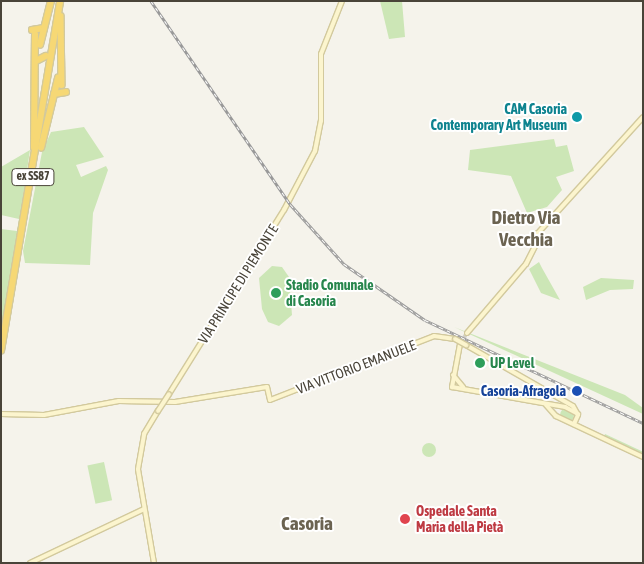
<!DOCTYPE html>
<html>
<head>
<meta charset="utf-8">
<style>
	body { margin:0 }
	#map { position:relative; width:644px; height:564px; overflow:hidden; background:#f5f3eb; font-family:"Asap Condensed",sans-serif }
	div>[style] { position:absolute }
	.green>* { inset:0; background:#cce6b6; transform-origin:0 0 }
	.round { border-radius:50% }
	.secondary-tunnel>* { height:4px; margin-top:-2px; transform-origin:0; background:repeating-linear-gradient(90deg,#d3d0c7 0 4px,transparent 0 6px) }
	.roads { filter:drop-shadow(1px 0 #d2c99d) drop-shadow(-1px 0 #d2c99d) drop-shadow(0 1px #d2c99d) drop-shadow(0 -1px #d2c99d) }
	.secondary>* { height:4px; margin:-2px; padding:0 2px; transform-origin:2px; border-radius:2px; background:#fcf5ce }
	.secondary>.ring { margin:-2px; padding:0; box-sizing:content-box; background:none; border:4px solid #fcf5ce; border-radius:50% }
	.highway>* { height:5.5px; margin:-2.75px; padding:0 2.75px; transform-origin:2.75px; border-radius:2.75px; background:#f6d875 }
	.rail>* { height:3px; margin-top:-1.5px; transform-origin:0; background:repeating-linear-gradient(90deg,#fff 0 4px,#999 0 8px); box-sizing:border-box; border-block:1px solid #999 }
	.bridges { filter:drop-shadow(1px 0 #d2c99d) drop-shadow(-1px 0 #d2c99d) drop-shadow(0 1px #d2c99d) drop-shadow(0 -1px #d2c99d) }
	.secondary-bridge>* { height:4px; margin:-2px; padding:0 2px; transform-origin:2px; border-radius:2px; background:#fcf5ce }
	.dots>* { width:14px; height:14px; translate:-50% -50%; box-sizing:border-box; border:2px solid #fff; border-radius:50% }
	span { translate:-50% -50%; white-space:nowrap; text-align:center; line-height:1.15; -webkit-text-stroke:4px #fff; paint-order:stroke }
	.shield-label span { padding:1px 4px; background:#fff; border:1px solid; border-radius:4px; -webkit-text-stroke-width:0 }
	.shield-label { font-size:12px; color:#494439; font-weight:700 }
	.culture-label { font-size:14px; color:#0d838f; font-weight:700 }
	.right { translate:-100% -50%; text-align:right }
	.street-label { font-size:14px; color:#494439 }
	.leisure-label { font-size:14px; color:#27864d; font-weight:700 }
	.left { translate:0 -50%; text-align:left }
	.transit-label { font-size:14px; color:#164399; font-weight:700 }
	.health-label { font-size:14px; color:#be3a42; font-weight:700 }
	.district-label { font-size:19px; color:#6b6351; font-weight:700 }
	.frame { position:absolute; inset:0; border:2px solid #494439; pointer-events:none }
</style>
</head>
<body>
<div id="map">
	<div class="green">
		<i style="clip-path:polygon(380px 1px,402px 1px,405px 37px,389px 39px)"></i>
		<i style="clip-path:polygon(84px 127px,104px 157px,76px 165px,81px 177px,106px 166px,108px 170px,93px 213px,90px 265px,25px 263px,23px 251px,42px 152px,51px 132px)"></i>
		<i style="clip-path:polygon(554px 139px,556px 147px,567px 145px,574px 171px,556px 177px,562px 190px,547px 207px,527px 213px,511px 176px,468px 170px,470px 150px)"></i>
		<i style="clip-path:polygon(30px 150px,13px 266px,1px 328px,1px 229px,17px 231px,19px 219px,1px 215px,1px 167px)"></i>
		<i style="clip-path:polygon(539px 262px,542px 268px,560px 300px,541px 293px,529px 269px)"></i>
		<i style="clip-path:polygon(272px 266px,282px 267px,289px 277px,292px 315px,279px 326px,268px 322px,262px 309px,259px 278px)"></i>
		<i style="clip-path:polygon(601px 278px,634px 280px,633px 289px,610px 290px,586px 300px,583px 287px)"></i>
		<i style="clip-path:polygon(454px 327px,625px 395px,643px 408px,643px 414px)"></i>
		<i class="round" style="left:560px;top:408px;width:14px;height:14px"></i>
		<i style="left:605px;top:434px;width:42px;height:3px;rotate:25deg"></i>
		<i class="round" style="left:422px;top:443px;width:14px;height:14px"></i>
		<i style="left:104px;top:462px;width:39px;height:17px;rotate:78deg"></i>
	</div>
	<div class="secondary-tunnel">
		<i style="left:460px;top:344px;width:13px;rotate:-58deg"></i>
	</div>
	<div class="roads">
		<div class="secondary">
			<i class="ring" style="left:534.5px;top:232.5px;width:3px;height:3px"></i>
			<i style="left:538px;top:233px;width:156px;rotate:-47.8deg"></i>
			<i style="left:467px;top:333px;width:91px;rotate:-49.5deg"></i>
			<i style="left:526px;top:264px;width:27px;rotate:-63deg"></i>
			<i style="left:460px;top:344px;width:44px;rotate:100.5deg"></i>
			<i style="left:452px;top:387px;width:115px;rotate:10deg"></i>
			<i style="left:565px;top:407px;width:15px;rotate:28deg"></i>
			<i style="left:466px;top:345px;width:123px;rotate:29.7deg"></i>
			<i style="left:573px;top:406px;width:10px;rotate:61deg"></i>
			<i style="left:578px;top:415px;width:10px;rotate:114deg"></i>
			<i style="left:453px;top:375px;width:16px;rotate:50deg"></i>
			<i style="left:169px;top:394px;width:217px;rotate:-58deg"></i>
			<i style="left:284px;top:210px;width:67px;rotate:-62.3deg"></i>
			<i style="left:315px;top:151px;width:31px;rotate:-79deg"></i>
			<i style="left:321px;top:121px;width:67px;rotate:-90deg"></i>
			<i style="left:321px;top:54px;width:57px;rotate:-68.4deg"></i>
			<i style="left:270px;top:400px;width:176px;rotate:-21.3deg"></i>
			<i style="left:434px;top:336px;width:21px;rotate:8deg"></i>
			<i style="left:546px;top:405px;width:15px;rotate:48deg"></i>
			<i style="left:556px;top:416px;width:96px;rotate:25.2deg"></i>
			<i style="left:1px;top:414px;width:43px;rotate:1.3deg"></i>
			<i style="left:44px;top:415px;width:76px;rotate:-10.6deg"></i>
			<i style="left:119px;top:401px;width:56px;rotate:1deg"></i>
			<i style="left:175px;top:402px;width:93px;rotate:-9.3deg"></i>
			<i style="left:267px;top:387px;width:13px;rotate:77deg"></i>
			<i style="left:30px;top:563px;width:126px;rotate:-25.3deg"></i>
			<i style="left:154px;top:563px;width:95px;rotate:-99.7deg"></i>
			<i style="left:138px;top:469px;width:36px;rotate:-80deg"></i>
			<i style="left:144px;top:434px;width:27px;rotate:-59deg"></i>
		</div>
		<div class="highway">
			<i style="left:61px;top:16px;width:69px;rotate:89.2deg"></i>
			<i style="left:32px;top:30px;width:12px;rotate:-9deg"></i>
			<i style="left:40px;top:45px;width:45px;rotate:-76deg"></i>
			<i style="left:36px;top:61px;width:11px;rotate:-27deg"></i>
			<i style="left:54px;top:94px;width:12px;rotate:-9deg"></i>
			<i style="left:34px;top:148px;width:113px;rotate:-89.5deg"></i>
			<i style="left:41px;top:148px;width:72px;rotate:-76.3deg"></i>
			<i style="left:1px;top:351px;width:355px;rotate:-80.4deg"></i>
		</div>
	</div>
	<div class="rail">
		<i style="left:151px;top:1px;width:246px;rotate:55.6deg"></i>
		<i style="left:290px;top:204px;width:81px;rotate:48deg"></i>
		<i style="left:344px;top:264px;width:98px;rotate:34.7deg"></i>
		<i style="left:425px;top:320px;width:241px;rotate:25.3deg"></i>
	</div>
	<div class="bridges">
		<div class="secondary-bridge">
			<i style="left:455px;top:339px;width:13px;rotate:29deg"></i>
			<i style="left:158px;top:411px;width:20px;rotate:-57deg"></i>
		</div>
	</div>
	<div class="dots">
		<i style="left:577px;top:117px;background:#0f9aa8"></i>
		<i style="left:276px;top:293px;background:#2e9e5b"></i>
		<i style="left:480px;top:363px;background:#2e9e5b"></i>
		<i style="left:577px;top:391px;background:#1a4fb4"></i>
		<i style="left:405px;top:519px;background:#e0444e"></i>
	</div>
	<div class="shield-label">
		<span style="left:33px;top:177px">ex SS87</span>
	</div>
	<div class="culture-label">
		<span class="right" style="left:567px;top:117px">CAM Casoria<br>Contemporary Art Museum</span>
	</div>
	<div class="street-label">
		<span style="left:238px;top:284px;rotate:-58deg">VIA PRINCIPE DI PIEMONTE</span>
		<span style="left:356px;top:367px;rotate:-21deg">VIA VITTORIO EMANUELE</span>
	</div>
	<div class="leisure-label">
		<span class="left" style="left:286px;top:293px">Stadio Comunale<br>di Casoria</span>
		<span class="left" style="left:490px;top:363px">UP Level</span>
	</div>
	<div class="transit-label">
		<span class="right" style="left:566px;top:391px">Casoria-Afragola</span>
	</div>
	<div class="health-label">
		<span class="left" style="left:416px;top:519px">Ospedale Santa<br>Maria della Pietà</span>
	</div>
	<div class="district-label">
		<span style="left:526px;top:229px">Dietro Via<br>Vecchia</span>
		<span style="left:307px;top:524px">Casoria</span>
	</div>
	<div class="frame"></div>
</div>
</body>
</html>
